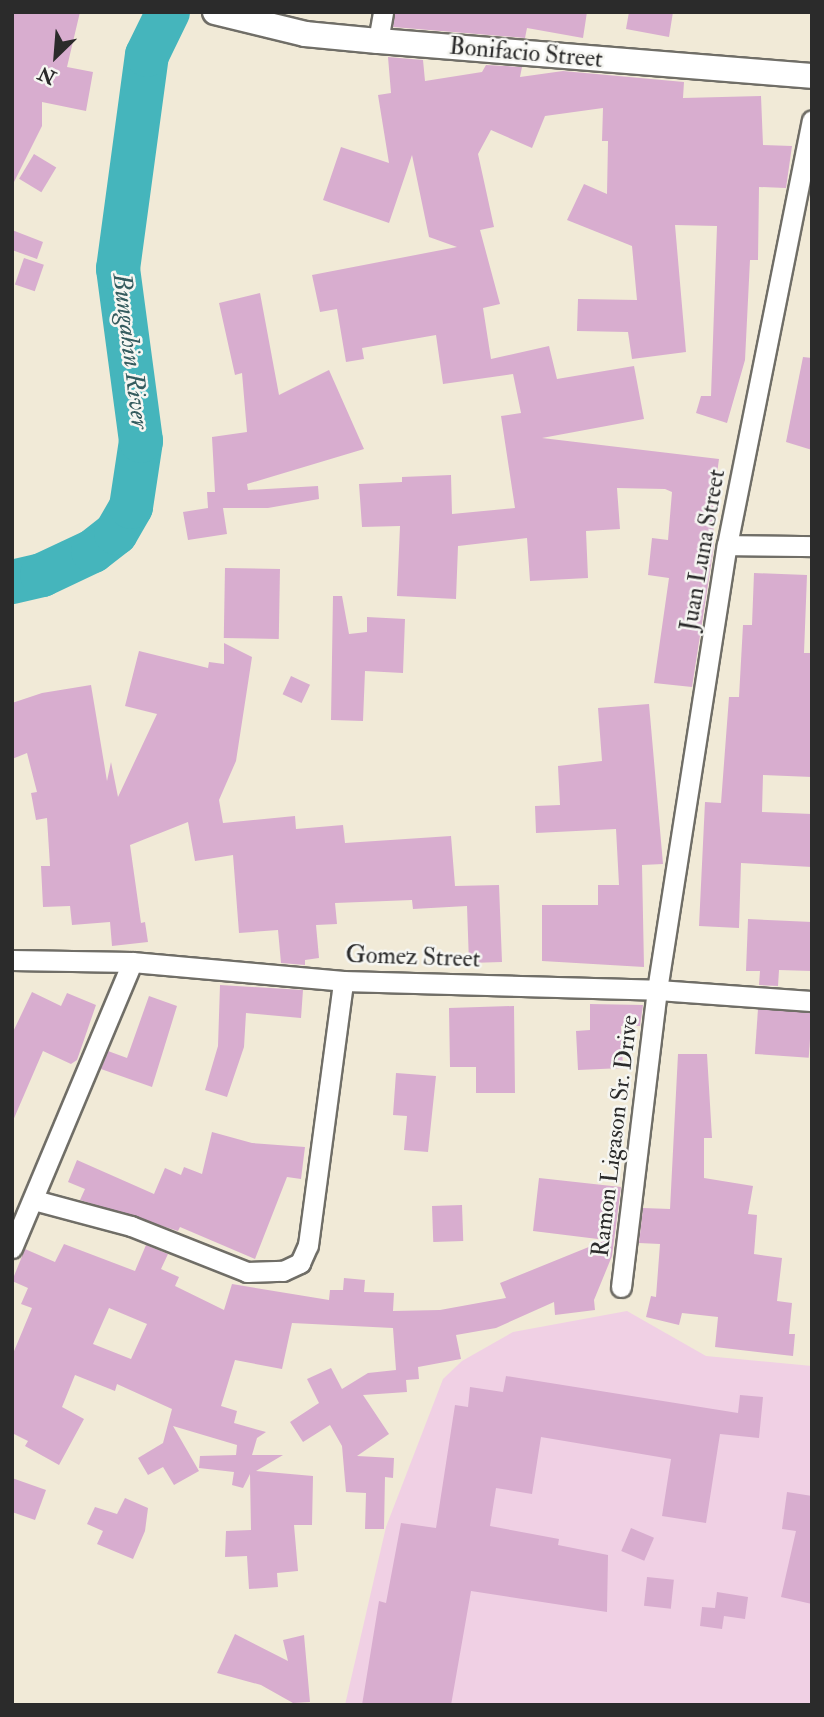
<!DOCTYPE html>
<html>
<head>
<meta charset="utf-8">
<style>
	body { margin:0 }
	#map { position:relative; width:824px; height:1717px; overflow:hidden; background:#f1ead7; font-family:"IM FELL Double Pica",serif }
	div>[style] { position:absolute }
	.built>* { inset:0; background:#f0d0e4 }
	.river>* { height:44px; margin:-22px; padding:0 22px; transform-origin:22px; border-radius:22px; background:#45b5bc }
	.building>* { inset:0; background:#d8adcf; transform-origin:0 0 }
	.roads { filter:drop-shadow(2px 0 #706e67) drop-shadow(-2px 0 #706e67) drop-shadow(0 2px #706e67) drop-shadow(0 -2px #706e67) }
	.minor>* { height:19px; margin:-9.5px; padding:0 9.5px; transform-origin:9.5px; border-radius:9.5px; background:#fff }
	.tertiary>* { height:24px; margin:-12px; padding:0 12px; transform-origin:12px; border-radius:12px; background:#fff }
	span { translate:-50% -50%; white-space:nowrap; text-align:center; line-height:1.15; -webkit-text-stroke:5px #f6f6f2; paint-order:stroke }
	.street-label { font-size:24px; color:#2b2b2b }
	.water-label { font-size:26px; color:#345b5e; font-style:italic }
	.frame { position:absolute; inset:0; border:14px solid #2b2b2b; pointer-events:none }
	.north { position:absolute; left:21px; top:21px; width:70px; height:70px; -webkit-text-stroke:5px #f6f6f2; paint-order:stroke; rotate:205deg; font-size:19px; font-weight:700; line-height:28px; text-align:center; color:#2b2b2b }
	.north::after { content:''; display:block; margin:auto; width:24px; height:32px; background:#2b2b2b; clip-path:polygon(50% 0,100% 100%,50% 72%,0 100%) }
</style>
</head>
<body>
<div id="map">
	<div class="built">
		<i style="clip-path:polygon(627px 1311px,706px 1356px,812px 1366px,810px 1705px,345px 1705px,386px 1527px,443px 1379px,462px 1361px,513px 1332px)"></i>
	</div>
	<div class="river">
		<i style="left:12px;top:582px;width:31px;rotate:-13deg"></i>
		<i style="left:42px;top:575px;width:56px;rotate:-25.2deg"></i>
		<i style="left:93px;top:551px;width:29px;rotate:-38deg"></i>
		<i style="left:116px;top:533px;width:30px;rotate:-60deg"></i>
		<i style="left:131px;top:507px;width:67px;rotate:-81.4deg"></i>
		<i style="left:141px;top:441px;width:174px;rotate:-97.6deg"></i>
		<i style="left:118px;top:269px;width:216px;rotate:-82.3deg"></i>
		<i style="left:147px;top:55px;width:48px;rotate:-64deg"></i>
	</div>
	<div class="building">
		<i style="clip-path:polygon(12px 12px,80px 12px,67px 67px,93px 72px,86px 111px,42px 102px,42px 126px,12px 186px)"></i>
		<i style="clip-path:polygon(395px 12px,587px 12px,583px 38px,527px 28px,525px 38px,393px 27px)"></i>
		<i style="clip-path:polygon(629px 12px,673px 12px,669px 37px,626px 29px)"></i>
		<i style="clip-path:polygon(388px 57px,423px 60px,425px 81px,482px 72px,486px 65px,522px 67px,520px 77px,563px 71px,684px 82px,683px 98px,761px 96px,763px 145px,792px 146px,786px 188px,759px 187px,758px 260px,750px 260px,745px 360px,727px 423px,696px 413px,701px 396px,711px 396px,717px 226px,675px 225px,686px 352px,632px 359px,628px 332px,577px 331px,578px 299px,637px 300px,632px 246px,567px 220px,584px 184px,607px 194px,608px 141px,602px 141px,603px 108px,545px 116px,532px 148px,491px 130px,478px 154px,494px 227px,480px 230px,500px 304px,483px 308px,491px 359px,549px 346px,557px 379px,634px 366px,644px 419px,542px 438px,719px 459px,713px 503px,714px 546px,692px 687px,654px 683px,669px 578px,648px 575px,652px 538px,668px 540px,672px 492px,665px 489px,617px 488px,620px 529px,586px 531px,588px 578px,530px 581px,527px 538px,458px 546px,456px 599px,397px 596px,400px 526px,362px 527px,359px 484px,402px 482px,402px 477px,451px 475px,452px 514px,515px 508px,501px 416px,521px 413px,513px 374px,443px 384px,436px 335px,362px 348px,364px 359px,346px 362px,337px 309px,320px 312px,312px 275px,457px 247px,429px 237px,412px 155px,389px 223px,323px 200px,341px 147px,389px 163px,378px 95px,391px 93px)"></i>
		<i style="left:34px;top:154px;width:26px;height:29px;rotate:31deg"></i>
		<i style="clip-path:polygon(12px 230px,43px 242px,37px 259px,12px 250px)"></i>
		<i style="left:24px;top:258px;width:21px;height:28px;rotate:19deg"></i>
		<i style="clip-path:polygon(260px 293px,279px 395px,329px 370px,364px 449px,247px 484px,248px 490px,318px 486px,319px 499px,268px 508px,223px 508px,227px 534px,188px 540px,183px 512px,208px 508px,207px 492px,215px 492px,212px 437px,247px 432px,242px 373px,235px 375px,219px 303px)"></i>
		<i style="clip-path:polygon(803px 357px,812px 358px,812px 450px,786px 442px)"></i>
		<i style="left:225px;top:568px;width:55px;height:70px;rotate:1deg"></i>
		<i style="clip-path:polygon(754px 573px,807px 575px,804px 653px,812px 653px,812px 777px,763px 775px,762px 812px,812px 814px,812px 867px,741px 863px,739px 928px,699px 926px,705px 802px,721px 803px,729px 697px,739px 697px,743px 625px,752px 625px)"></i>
		<i style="clip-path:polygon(333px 596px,342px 596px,349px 634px,367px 632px,367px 617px,405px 619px,403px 673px,365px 671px,363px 721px,331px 720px)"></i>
		<i style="clip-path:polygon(224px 643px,252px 657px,236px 761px,219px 800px,223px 823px,295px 816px,296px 829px,343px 825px,345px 843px,451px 836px,455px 886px,499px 885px,502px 962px,469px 963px,467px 906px,413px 909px,412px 900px,335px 903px,337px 924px,316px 925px,319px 958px,305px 960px,305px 965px,281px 963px,278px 930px,239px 933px,233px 855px,195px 861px,188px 822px,130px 845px,141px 923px,145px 922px,148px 942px,112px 946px,110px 922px,72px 925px,70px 906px,43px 907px,41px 866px,50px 866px,47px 818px,36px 820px,31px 793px,37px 792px,27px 753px,12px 759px,12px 703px,42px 693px,91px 685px,107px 781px,111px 762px,118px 797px,157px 714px,125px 706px,139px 651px,208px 668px,209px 662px,224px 664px)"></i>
		<i style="left:291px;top:676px;width:21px;height:20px;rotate:25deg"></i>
		<i style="clip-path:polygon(649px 704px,663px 864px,642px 865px,644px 967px,542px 961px,542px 905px,598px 905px,598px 885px,619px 885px,616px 829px,536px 833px,535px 806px,560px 805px,558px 766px,602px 761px,598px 708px)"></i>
		<i style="clip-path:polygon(748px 919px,812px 922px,812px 971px,779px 970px,778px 986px,759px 985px,760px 971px,746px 971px)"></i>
		<i style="clip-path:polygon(220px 985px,303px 990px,301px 1018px,246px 1013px,244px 1047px,227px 1097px,205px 1090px,218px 1046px)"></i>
		<i style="clip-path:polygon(32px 992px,61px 1006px,67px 993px,96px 1005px,77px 1060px,71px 1064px,43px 1051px,12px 1123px,12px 1034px)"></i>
		<i style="clip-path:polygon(149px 996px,177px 1006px,152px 1087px,101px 1069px,108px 1051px,127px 1058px)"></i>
		<i style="clip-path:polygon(590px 1004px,643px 1005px,640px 1026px,621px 1026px,623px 1068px,578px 1070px,576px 1031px,590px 1030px)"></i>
		<i style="clip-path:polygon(514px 1006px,515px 1093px,476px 1093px,476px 1067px,450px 1067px,449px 1008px)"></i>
		<i style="left:758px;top:1009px;width:54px;height:45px;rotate:4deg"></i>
		<i style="clip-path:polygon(678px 1054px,707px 1054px,712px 1138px,704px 1138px,704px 1178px,753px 1186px,748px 1214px,757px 1215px,754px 1254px,782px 1258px,777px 1301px,792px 1303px,789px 1334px,795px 1334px,793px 1356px,715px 1347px,718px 1317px,682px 1313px,679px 1325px,646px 1317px,651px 1296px,656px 1297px,660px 1244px,639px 1243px,643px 1208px,670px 1209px)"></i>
		<i style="clip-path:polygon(396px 1073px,436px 1076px,428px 1152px,404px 1150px,407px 1116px,393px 1115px)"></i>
		<i style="clip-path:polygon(212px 1132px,252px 1143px,305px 1147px,301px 1179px,287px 1177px,255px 1259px,180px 1227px,178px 1231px,80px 1200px,85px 1189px,68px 1182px,77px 1160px,154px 1194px,165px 1168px,181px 1175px,184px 1167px,202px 1174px)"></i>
		<i style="clip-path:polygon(evenodd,539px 1178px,621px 1187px,612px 1256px,594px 1300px,595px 1310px,555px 1315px,554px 1302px,496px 1328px,456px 1335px,461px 1359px,418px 1367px,419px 1379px,406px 1380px,407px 1392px,363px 1395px,389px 1434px,357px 1456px,394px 1458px,393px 1478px,385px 1477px,384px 1529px,365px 1529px,366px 1493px,346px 1492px,342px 1446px,330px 1425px,303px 1442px,290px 1422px,319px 1403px,307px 1379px,331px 1368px,342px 1389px,368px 1373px,396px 1370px,393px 1328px,292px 1323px,282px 1369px,235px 1360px,221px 1406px,237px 1411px,234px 1423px,266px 1432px,257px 1438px,252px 1455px,283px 1455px,256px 1471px,313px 1476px,312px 1525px,294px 1525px,298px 1571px,277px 1573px,278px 1587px,249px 1589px,247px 1556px,225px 1557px,226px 1531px,251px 1530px,250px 1474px,243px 1488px,232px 1485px,234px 1472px,199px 1468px,200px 1456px,236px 1455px,237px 1445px,173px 1426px,199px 1471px,174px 1485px,163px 1467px,148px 1475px,138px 1458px,163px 1443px,172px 1409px,117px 1384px,115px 1391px,75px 1375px,62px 1407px,84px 1419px,59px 1465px,25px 1446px,28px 1441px,12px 1433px,12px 1356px,32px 1308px,21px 1304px,28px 1288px,12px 1281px,25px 1249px,55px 1262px,64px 1244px,135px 1271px,146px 1245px,168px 1254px,161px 1269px,179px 1277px,175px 1286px,224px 1310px,232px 1284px,329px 1300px,330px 1290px,343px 1290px,344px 1278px,365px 1280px,364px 1292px,394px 1293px,393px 1311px,440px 1310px,506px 1298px,500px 1283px,606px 1240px,533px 1231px,539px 1178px,109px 1308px,147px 1324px,131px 1359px,93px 1344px,109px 1308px)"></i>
		<i style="left:462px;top:1205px;width:36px;height:30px;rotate:88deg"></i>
		<i style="clip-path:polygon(506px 1376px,738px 1413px,740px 1395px,763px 1397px,759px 1438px,720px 1434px,706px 1523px,662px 1516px,671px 1459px,541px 1437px,532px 1494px,496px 1488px,490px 1526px,559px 1539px,558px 1545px,608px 1555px,607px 1612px,471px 1591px,451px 1705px,362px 1705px,379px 1601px,386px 1603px,401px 1523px,436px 1528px,455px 1405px,468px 1407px,470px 1387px,503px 1392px)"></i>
		<i style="clip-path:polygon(12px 1478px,46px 1490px,35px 1520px,12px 1512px)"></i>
		<i style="clip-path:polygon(787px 1492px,812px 1496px,812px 1604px,781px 1597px,796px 1531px,782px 1529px)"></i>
		<i style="clip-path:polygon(125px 1498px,148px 1508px,145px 1531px,133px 1559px,97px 1544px,103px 1531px,87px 1524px,95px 1507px,117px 1514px)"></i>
		<i style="left:631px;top:1528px;width:25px;height:25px;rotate:23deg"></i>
		<i style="left:647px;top:1577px;width:27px;height:29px;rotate:6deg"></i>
		<i style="clip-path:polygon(717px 1592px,748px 1597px,745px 1619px,724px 1616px,722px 1629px,700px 1626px,702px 1607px,715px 1608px)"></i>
		<i style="clip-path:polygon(235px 1634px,288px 1661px,283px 1640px,304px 1635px,310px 1702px,293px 1703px,261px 1685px,217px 1673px)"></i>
	</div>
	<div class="roads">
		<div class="minor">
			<i style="left:378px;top:41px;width:29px;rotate:-80deg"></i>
			<i style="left:727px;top:545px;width:85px;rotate:0.7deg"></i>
			<i style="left:12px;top:960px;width:120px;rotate:1deg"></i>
			<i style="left:132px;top:962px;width:212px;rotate:5.1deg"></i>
			<i style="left:343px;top:981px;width:314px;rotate:1.6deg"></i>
			<i style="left:657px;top:990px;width:155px;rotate:4.1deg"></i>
			<i style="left:34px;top:1200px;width:100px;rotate:15deg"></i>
			<i style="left:131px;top:1226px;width:125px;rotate:21.6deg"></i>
			<i style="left:247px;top:1272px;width:36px;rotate:-2deg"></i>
			<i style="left:283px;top:1271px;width:19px;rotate:-25deg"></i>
			<i style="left:300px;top:1263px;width:20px;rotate:-66deg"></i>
			<i style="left:308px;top:1245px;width:266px;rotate:-82.4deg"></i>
			<i style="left:12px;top:1248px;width:310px;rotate:-67.2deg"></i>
			<i style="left:621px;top:1287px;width:299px;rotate:-83.1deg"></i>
			<i style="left:657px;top:990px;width:450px;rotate:-81.1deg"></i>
			<i style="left:727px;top:545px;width:433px;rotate:-78.7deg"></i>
		</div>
		<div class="tertiary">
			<i style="left:215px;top:12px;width:93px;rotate:13.7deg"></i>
			<i style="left:305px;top:34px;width:73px;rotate:5.5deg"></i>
			<i style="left:378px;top:41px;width:435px;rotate:4.6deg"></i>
		</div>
	</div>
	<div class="street-label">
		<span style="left:526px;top:53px;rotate:5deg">Bonifacio Street</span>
		<span style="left:703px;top:550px;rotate:-80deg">Juan Luna Street</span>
		<span style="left:413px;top:957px;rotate:2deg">Gomez Street</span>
		<span style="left:615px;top:1136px;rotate:-83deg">Ramon Ligason Sr. Drive</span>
	</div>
	<div class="water-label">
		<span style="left:130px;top:351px;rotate:83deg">Bungahin River</span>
	</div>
	<div class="frame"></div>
	<div class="north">N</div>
</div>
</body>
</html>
